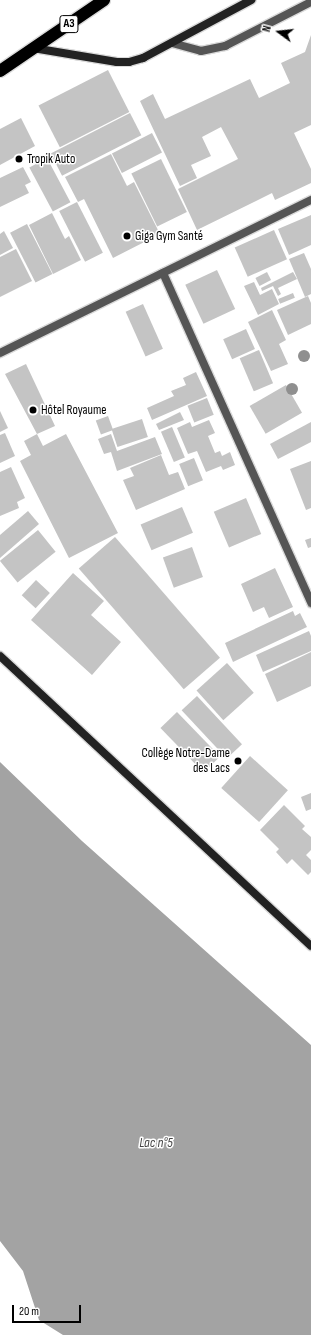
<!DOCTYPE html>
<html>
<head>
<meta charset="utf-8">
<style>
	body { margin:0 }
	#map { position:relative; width:311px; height:1335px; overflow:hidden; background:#fff; font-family:"Sofia Sans Condensed",sans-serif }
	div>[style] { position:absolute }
	.water>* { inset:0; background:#a3a3a3 }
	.building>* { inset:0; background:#c4c4c4; transform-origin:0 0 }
	.roads { filter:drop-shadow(1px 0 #dbdbdb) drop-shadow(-1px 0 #dbdbdb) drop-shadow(0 1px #dbdbdb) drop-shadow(0 -1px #dbdbdb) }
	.lane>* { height:8px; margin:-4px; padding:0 4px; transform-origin:4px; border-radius:4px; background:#555 }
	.street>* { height:8px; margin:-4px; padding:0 4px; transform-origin:4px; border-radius:4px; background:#555 }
	.secondary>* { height:8px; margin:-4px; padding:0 4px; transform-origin:4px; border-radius:4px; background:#222 }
	.highway>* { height:12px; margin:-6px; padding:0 6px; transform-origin:6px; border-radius:6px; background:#000 }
	.trees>* { width:12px; height:12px; margin:-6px; border-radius:50%; background:#8f8f8f }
	.dots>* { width:11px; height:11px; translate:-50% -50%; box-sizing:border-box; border:2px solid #fff; border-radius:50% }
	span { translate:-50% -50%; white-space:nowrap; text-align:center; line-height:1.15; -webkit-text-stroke:3px #fff; paint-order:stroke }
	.shield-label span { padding:1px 3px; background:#fff; border:1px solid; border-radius:3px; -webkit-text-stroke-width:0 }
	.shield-label { font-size:12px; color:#000; font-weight:700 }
	.poi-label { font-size:13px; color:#000 }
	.left { translate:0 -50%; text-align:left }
	.right { translate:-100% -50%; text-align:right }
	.water-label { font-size:14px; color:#444; font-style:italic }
	.north { position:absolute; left:259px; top:12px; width:40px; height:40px; -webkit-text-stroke:3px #fff; paint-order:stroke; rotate:285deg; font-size:11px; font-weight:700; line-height:16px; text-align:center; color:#000 }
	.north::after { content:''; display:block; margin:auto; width:14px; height:18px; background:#000; clip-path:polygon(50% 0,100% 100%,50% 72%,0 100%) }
	.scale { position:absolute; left:12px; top:1305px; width:69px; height:18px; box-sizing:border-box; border:2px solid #000; border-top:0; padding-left:5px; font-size:12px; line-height:14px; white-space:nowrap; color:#000; -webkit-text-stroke:3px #fff; paint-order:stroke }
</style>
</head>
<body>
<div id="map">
	<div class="water">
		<i style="clip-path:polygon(0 762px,82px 841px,311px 1045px,311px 1335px,63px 1335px,39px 1320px,23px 1271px,0 1241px)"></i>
	</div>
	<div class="building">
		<i style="clip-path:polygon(311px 35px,311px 125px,294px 133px,311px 169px,311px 183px,275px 200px,272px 193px,197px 230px,178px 189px,238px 159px,221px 127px,202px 137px,211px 156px,191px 165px,197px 178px,180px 186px,140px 101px,153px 94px,165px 119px,250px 79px,259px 98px,290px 83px,281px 63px,305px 52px)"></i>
		<i style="left:108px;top:70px;width:47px;height:78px;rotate:63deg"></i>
		<i style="left:130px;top:113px;width:25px;height:89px;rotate:63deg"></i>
		<i style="clip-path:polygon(21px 118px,35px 146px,0 165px,0 129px)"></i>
		<i style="left:152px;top:133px;width:22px;height:45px;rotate:63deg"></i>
		<i style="clip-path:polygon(111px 154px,127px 186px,134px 182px,160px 234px,113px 258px,84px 199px,78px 202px,65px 177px)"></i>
		<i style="left:47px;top:158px;width:50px;height:20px;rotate:62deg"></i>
		<i style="left:161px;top:159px;width:59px;height:33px;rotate:64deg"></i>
		<i style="clip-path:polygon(23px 167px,31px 182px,25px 185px,29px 193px,0 207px,0 178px)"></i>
		<i style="left:77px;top:202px;width:57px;height:20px;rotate:63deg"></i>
		<i style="clip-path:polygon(52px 213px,65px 239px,69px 236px,81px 260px,53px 274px,29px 225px)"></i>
		<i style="clip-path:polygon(311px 215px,311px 245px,289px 255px,278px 229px)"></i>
		<i style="left:27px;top:224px;width:56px;height:19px;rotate:63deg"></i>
		<i style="left:274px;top:230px;width:32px;height:43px;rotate:66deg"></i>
		<i style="clip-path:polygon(4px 231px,13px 248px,0 255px,0 234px)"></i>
		<i style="clip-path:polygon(16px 249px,32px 281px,0 297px,0 257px)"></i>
		<i style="clip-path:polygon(304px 253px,311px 269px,311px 294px,305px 297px,289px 259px)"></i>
		<i style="left:217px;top:270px;width:43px;height:35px;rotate:65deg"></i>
		<i style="left:267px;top:272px;width:9px;height:13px;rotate:63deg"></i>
		<i style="clip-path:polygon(293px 272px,297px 279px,278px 288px,281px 294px,278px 296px,273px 286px,262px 291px,261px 288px)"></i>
		<i style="clip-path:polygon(254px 282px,260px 295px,272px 289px,279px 304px,258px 315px,244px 286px)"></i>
		<i style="left:293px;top:293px;width:5px;height:16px;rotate:68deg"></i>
		<i style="clip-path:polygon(308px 296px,311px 303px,311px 324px,288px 335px,277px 310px)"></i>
		<i style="left:143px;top:304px;width:49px;height:19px;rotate:66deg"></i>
		<i style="clip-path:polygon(272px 310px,286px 340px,279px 344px,288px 364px,271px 371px,248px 322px)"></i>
		<i style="left:246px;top:329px;width:22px;height:25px;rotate:66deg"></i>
		<i style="left:259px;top:350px;width:36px;height:21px;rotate:67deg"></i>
		<i style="clip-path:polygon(26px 364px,55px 426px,37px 434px,5px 374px)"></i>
		<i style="clip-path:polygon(196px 372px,207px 396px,152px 420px,147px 408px,174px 396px,171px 391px,186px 385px,183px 378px)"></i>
		<i style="left:286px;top:385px;width:32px;height:42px;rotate:60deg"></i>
		<i style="left:207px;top:398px;width:18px;height:21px;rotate:68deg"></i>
		<i style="clip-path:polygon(0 411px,8px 428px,0 432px)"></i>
		<i style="clip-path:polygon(180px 412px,184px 420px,159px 430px,156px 424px)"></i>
		<i style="left:108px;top:416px;width:15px;height:13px;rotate:70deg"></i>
		<i style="left:142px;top:419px;width:19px;height:32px;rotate:72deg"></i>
		<i style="clip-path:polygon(209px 420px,215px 433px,208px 436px,215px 453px,220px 451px,222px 456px,230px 452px,235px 465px,223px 470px,221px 466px,206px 472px,197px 451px,188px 454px,177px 428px,190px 422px,192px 427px)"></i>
		<i style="clip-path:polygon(311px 422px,311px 442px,278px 459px,270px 444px)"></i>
		<i style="left:172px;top:427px;width:33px;height:12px;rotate:67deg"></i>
		<i style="clip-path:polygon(5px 433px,15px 456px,0 463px,0 435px)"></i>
		<i style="clip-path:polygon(37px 434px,43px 446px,66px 434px,118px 533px,69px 558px,20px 461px,31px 455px,24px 441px)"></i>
		<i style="clip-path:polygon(111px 434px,117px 451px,155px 437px,162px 454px,117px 471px,111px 452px,104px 454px,98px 439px)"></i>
		<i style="clip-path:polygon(161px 455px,169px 475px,178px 472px,185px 489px,136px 510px,123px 480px,134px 476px,130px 468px)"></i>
		<i style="left:194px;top:458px;width:24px;height:16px;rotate:68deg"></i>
		<i style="clip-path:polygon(311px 461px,311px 508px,306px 510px,290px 469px)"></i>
		<i style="clip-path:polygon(11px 467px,25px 498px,17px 502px,19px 508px,0 516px,0 472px)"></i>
		<i style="left:246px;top:498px;width:39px;height:35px;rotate:67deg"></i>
		<i style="left:182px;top:507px;width:28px;height:45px;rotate:67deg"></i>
		<i style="clip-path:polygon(28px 511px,39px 524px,0 558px,0 535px)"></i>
		<i style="left:38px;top:530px;width:28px;height:49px;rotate:51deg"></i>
		<i style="left:115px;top:537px;width:160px;height:48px;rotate:49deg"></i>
		<i style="clip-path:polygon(311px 538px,311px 547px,308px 548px,305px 540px)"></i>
		<i style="left:192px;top:547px;width:32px;height:31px;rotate:70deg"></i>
		<i style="clip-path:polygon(275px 568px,293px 607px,269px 618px,264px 607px,253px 612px,241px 584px)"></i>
		<i style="clip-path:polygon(73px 573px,104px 601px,91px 615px,121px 642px,92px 675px,31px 620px)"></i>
		<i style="left:36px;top:580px;width:19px;height:21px;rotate:43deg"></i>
		<i style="clip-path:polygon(293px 611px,295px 616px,300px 613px,307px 627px,233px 662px,225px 643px)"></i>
		<i style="clip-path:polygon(309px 631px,311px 636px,311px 651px,263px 672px,256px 655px)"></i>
		<i style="clip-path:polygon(311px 652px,311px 686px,277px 702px,265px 674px)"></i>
		<i style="left:227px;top:663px;width:40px;height:41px;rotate:48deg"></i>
		<i style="left:197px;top:696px;width:66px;height:21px;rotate:47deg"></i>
		<i style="left:177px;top:712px;width:62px;height:23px;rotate:46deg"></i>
		<i style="left:250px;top:756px;width:51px;height:43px;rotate:42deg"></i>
		<i style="clip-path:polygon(311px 793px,311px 809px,306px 811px,301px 797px)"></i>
		<i style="clip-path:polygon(284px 805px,305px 826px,302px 829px,311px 837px,311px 850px,306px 855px,311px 860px,311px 872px,308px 875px,292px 859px,287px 864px,276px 852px,279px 849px,260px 830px)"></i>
	</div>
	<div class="roads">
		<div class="lane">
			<i style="left:172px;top:43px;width:30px;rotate:15deg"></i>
			<i style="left:201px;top:51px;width:25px;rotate:-12deg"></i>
			<i style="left:225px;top:46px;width:97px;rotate:-27.1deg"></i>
		</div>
		<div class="street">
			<i style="left:163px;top:273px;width:362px;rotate:65.8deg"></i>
			<i style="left:0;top:353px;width:347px;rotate:-26.2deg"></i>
		</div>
		<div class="secondary">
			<i style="left:33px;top:48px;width:85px;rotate:9.5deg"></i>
			<i style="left:117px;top:62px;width:12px"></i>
			<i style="left:129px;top:62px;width:15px;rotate:-16deg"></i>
			<i style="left:143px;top:58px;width:123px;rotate:-28.2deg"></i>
			<i style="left:0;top:656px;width:425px;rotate:43deg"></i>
		</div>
		<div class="highway">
			<i style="left:0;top:71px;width:126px;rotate:-34.3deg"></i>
		</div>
	</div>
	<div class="trees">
		<i style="left:304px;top:356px"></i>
		<i style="left:292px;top:389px"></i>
	</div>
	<div class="dots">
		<i style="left:19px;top:159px;background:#000"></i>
		<i style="left:127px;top:236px;background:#000"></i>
		<i style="left:33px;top:410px;background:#000"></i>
		<i style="left:238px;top:761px;background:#000"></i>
	</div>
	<div class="shield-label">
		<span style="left:69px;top:24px">A3</span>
	</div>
	<div class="poi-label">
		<span class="left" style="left:27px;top:159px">Tropik Auto</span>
		<span class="left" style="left:135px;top:236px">Giga Gym Santé</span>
		<span class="left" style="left:41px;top:410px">Hôtel Royaume</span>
		<span class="right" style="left:230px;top:761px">Collège Notre-Dame<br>des Lacs</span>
	</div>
	<div class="water-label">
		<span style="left:156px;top:1143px">Lac n°5</span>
	</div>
	<div class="north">N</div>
	<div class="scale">20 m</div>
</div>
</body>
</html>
